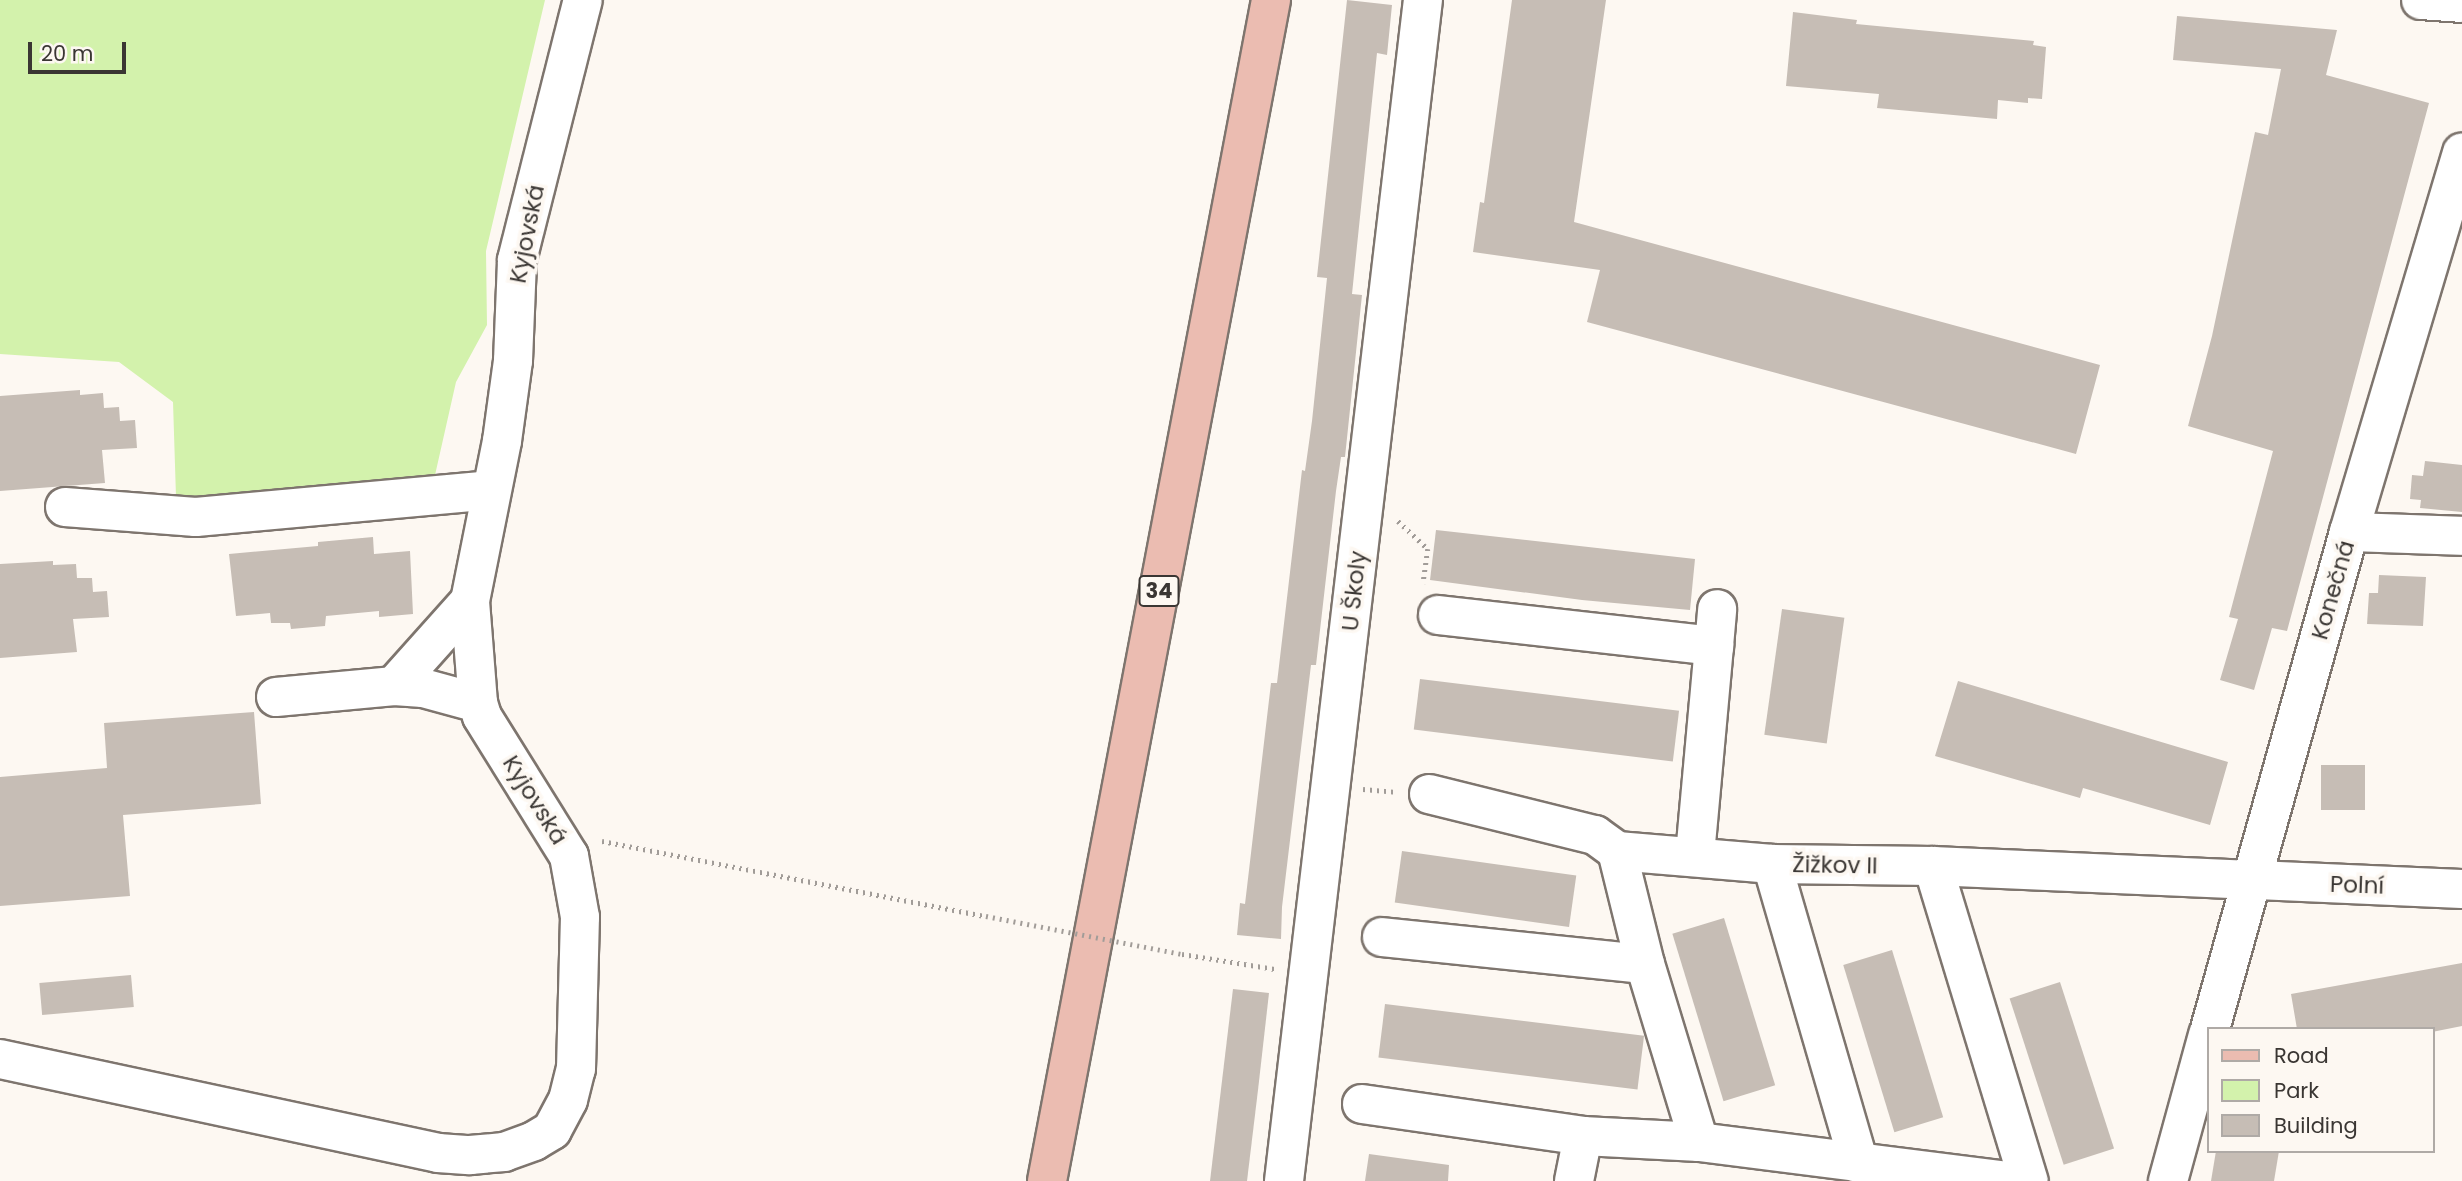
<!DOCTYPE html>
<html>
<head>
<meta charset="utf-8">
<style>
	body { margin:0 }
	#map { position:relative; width:2462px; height:1181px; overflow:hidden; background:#fdf8f2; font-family:Poppins,sans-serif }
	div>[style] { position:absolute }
	.green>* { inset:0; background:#d3f2ac }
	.building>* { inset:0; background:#c6bdb5; transform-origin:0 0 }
	.path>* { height:4.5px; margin-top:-2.25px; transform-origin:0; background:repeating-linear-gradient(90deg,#a19c98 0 2px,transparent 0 7px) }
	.roads { filter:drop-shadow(2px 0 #7e756e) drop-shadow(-2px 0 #7e756e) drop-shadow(0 2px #7e756e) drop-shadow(0 -2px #7e756e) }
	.minor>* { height:38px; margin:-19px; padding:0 19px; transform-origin:19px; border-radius:19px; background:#fff }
	.major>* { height:38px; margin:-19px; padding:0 19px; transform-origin:19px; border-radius:19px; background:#ebbcb1 }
	.path-bridge>* { height:4.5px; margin-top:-2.25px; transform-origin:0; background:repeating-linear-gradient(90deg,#a19c98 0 2px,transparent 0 7px) }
	span { translate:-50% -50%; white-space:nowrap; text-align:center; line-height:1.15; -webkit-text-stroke:7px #fdf8f2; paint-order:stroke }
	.shield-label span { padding:2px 5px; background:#fdf8f2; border:2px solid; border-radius:5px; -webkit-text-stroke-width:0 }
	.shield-label { font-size:21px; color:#3a3633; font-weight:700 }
	.street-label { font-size:23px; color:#3a3633 }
	.legend { position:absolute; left:2207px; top:1027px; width:228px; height:126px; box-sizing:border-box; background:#fdf8f2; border:2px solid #afaaa6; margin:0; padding:9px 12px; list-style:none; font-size:21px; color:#3a3633 }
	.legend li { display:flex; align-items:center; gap:14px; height:35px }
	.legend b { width:35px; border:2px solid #afaaa6 }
	.scale { position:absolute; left:28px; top:42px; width:98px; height:32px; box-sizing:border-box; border:4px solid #3a3633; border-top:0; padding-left:9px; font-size:21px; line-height:24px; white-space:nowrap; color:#3a3633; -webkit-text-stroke:5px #fdf8f2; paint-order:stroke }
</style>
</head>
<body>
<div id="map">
	<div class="green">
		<i style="clip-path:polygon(0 0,545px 0,486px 251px,487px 325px,456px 382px,433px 484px,202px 502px,176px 497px,173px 402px,119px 362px,0 354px)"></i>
	</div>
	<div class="building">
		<i style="clip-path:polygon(1347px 0,1392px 5px,1387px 55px,1377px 53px,1352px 294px,1362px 295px,1345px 457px,1341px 457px,1336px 491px,1316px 665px,1311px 665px,1282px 907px,1281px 939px,1237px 935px,1240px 903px,1245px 904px,1271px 683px,1277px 683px,1302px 470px,1305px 471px,1312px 421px,1327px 278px,1317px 277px)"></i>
		<i style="clip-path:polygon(1512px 0,1606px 0,1574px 222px,2100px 365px,2076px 454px,1587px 322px,1600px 270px,1473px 252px,1480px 202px,1484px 203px)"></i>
		<i style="clip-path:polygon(1793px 12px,1857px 20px,1856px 24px,2034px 41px,2033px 45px,2046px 47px,2042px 99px,2028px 98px,2028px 103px,1998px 100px,1997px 119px,1877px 108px,1879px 94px,1786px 86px)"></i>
		<i style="clip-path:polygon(2177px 16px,2337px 30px,2326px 75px,2429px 103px,2287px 631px,2272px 628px,2254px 690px,2220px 680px,2238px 619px,2229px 617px,2273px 451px,2188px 426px,2212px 336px,2255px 132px,2268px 135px,2281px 69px,2173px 60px)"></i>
		<i style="clip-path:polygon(80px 390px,80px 395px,103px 393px,104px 408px,119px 407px,120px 421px,135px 420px,137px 448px,102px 450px,105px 483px,0 491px,0 396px)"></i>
		<i style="clip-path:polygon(2425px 461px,2462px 465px,2462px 512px,2420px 508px,2421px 500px,2410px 499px,2412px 475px,2423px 476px)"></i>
		<i style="clip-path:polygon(1436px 530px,1695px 559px,1690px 610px,1582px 600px,1430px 580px)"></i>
		<i style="clip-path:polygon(373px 537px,374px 554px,410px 551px,413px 614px,379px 617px,379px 611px,326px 616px,325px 626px,291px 629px,290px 623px,271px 623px,270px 613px,236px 616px,229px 554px,318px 546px,318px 542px)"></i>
		<i style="clip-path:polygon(53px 561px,53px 565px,76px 564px,77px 578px,92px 578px,93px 592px,107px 591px,109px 617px,73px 619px,77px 652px,0 658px,0 564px)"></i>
		<i style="clip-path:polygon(2379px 575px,2426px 577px,2423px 626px,2367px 624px,2369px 593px,2378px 593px)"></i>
		<i style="left:1782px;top:609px;width:63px;height:127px;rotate:8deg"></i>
		<i style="left:1420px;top:679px;width:261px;height:51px;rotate:7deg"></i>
		<i style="clip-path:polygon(1958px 681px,2228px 762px,2210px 825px,2083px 788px,2080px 798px,1935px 756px)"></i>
		<i style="clip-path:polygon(254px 712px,261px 804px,123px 815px,130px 896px,0 906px,0 777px,107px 768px,104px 723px)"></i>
		<i style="left:2321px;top:765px;width:44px;height:45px"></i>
		<i style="left:1402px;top:851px;width:176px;height:52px;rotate:8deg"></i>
		<i style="left:1724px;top:918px;width:175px;height:54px;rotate:73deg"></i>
		<i style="left:1892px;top:950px;width:175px;height:51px;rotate:73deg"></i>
		<i style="clip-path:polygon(2462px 963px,2462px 1026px,2432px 1032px,2432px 1029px,2297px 1029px,2291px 994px)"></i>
		<i style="left:131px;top:975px;width:32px;height:92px;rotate:85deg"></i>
		<i style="left:2060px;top:982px;width:175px;height:53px;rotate:72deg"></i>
		<i style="clip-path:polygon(1233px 989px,1269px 993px,1258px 1090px,1247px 1181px,1210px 1181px)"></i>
		<i style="left:1385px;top:1004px;width:261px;height:54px;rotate:7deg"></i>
		<i style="clip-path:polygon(2216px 1151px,2279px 1151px,2274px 1181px,2211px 1181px)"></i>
		<i style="clip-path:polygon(1369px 1154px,1449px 1165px,1448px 1181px,1365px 1181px)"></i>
	</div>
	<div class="path">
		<i style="left:1398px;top:521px;width:41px;rotate:43deg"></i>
		<i style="left:1428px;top:549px;width:35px;rotate:98deg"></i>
		<i style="left:1363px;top:789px;width:33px;rotate:5deg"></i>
		<i style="left:602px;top:841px;width:391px;rotate:11.1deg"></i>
		<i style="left:1182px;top:954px;width:94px;rotate:9.2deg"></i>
	</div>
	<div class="roads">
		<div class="minor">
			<i style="left:2421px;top:0;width:41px;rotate:4.2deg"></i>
			<i style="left:65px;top:507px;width:131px;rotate:4.4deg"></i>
			<i style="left:196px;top:517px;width:295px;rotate:-5.2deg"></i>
			<i style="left:2349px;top:532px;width:113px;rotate:2deg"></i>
			<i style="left:1438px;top:615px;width:278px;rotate:6.4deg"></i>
			<i style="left:1714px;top:646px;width:211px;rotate:95.2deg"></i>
			<i style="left:1714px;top:646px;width:37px;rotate:-85deg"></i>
			<i style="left:394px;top:686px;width:114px;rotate:-48.2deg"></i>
			<i style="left:276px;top:697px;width:119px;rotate:-5.3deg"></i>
			<i style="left:394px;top:686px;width:29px;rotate:4deg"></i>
			<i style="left:423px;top:688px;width:57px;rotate:15.3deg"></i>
			<i style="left:1429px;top:794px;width:171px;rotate:13.9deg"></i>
			<i style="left:1595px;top:835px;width:27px;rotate:36deg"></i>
			<i style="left:1617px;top:851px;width:156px;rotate:4.8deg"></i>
			<i style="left:1772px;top:864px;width:161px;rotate:0.7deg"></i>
			<i style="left:1933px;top:866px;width:529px;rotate:2.49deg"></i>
			<i style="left:1617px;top:851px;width:116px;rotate:76.1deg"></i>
			<i style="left:1645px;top:964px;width:186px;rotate:73.1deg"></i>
			<i style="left:1772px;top:864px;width:312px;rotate:73.8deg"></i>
			<i style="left:1933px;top:866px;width:329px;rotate:73.1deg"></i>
			<i style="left:1382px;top:937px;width:264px;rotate:5.9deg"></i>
			<i style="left:2210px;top:1029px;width:516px;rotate:-74.37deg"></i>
			<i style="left:2349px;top:532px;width:396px;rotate:-73.4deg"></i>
			<i style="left:0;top:1059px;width:448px;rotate:12.1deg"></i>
			<i style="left:438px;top:1153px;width:32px;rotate:4deg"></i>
			<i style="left:470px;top:1155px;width:34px;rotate:-5deg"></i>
			<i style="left:504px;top:1152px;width:32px;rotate:-20deg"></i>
			<i style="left:534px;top:1141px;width:21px;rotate:-31deg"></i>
			<i style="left:552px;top:1130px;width:34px;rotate:-62deg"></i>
			<i style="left:568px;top:1100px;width:32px;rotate:-76deg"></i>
			<i style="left:576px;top:1069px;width:152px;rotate:-88.5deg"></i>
			<i style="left:580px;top:917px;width:62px;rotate:-100.2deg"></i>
			<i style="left:569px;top:856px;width:165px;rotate:-121.9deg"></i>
			<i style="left:482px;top:716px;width:14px;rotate:-107deg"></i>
			<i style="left:478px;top:703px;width:102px;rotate:-94.5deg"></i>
			<i style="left:470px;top:601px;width:163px;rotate:-78.7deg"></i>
			<i style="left:502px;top:441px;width:81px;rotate:-82.2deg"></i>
			<i style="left:513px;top:361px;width:101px;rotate:-87.7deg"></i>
			<i style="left:517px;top:260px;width:268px;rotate:-75.8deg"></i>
			<i style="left:1362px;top:1104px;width:223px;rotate:8.2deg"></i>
			<i style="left:1583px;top:1136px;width:116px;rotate:3deg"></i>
			<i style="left:1699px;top:1142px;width:310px;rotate:7.2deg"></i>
			<i style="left:1284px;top:1181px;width:1189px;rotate:-83.29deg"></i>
			<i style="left:1574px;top:1181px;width:46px;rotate:-78.7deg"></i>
			<i style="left:2168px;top:1181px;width:151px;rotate:-74.7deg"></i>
		</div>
		<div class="major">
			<i style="left:1047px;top:1181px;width:1202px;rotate:-79.26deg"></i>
		</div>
	</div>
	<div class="path-bridge">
		<i style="left:986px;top:916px;width:200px;rotate:11deg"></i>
	</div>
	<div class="shield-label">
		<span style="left:1159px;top:591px">34</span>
	</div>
	<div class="street-label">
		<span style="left:527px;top:234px;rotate:-79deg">Kyjovská</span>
		<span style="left:2333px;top:590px;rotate:-74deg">Konečná</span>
		<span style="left:1354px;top:591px;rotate:-84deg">U Školy</span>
		<span style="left:535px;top:800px;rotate:58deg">Kyjovská</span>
		<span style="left:1835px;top:865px;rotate:1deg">Žižkov II</span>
		<span style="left:2357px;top:885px;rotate:2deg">Polní</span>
	</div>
	<ul class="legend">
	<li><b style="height:9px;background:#ebbcb1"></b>Road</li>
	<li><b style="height:19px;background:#d3f2ac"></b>Park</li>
	<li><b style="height:19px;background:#c6bdb5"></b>Building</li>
	</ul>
	<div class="scale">20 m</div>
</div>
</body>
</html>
